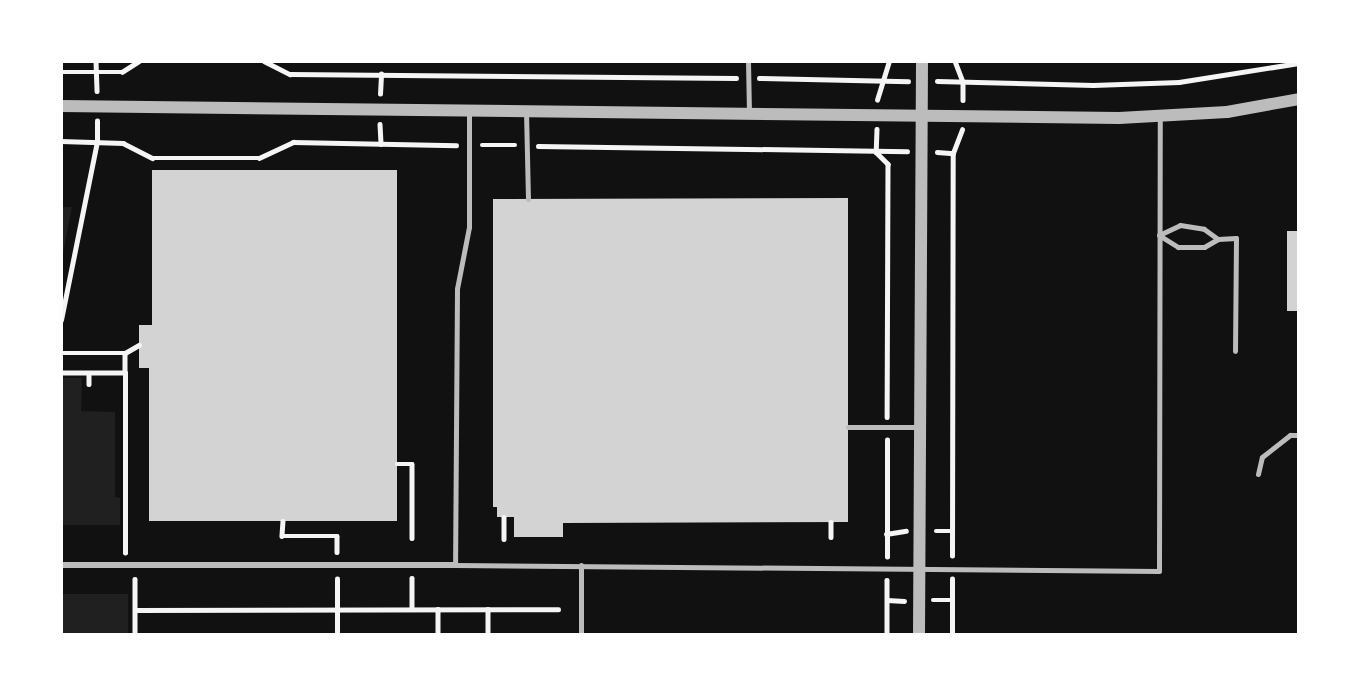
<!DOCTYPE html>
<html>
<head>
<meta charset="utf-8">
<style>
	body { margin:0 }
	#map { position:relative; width:1360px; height:696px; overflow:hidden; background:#111; font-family:Montserrat,sans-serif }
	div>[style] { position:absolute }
	.green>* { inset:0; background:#202020; transform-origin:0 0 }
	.building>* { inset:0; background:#d3d3d3; transform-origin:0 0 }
	.path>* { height:4.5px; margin:-2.25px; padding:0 2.25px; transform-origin:2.25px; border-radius:2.25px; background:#f5f5f5 }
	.service>* { height:5px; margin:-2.5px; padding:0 2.5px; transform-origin:2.5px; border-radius:2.5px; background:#bcbcbc }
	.pedestrian>* { height:6px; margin:-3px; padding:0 3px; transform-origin:3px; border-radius:3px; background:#bcbcbc }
	.tertiary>* { height:12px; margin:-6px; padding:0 6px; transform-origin:6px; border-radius:6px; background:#bcbcbc }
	span { translate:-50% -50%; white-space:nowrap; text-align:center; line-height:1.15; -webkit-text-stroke:5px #fff; paint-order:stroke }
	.frame { position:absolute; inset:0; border:63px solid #fff; pointer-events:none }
</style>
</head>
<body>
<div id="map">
	<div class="green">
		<i style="clip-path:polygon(61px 207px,72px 207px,61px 263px)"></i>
		<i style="clip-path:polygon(61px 378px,82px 378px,81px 411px,115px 412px,115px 497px,120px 498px,120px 525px,61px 525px)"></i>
		<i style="left:61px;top:594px;width:67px;height:41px"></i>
	</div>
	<div class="building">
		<i style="clip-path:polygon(152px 170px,397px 170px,397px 521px,149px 521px,149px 368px,139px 368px,139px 325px,152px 325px)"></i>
		<i style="clip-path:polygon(848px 198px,848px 522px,563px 523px,563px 537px,514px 537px,514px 517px,497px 517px,497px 507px,493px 507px,493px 199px)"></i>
		<i style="left:1287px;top:231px;width:12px;height:80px"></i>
	</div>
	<div class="path">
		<i style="left:96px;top:61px;width:30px;rotate:88deg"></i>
		<i style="left:264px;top:61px;width:29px;rotate:27deg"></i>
		<i style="left:290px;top:74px;width:446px;rotate:0.5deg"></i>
		<i style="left:955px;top:61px;width:22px;rotate:69deg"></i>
		<i style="left:963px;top:82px;width:18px;rotate:90deg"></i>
		<i style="left:61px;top:72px;width:61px"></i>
		<i style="left:122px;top:72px;width:20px;rotate:-33deg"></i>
		<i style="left:759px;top:78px;width:149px;rotate:1.2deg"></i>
		<i style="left:937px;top:81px;width:156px;rotate:1.5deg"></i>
		<i style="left:1093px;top:85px;width:86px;rotate:-2deg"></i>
		<i style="left:1179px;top:82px;width:121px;rotate:-9deg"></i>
		<i style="left:380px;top:94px;width:20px;rotate:-87deg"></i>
		<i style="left:877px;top:100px;width:41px;rotate:-72.9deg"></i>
		<i style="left:380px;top:124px;width:20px;rotate:87deg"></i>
		<i style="left:877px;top:129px;width:23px;rotate:92deg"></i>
		<i style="left:876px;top:152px;width:17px;rotate:45deg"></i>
		<i style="left:888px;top:164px;width:253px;rotate:90.2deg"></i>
		<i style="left:61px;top:141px;width:62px;rotate:1.8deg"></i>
		<i style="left:123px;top:143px;width:33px;rotate:27deg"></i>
		<i style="left:152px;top:158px;width:107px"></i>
		<i style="left:259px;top:158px;width:38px;rotate:-25deg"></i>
		<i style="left:293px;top:142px;width:163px;rotate:1.1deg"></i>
		<i style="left:482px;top:145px;width:33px"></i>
		<i style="left:538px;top:146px;width:369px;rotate:0.8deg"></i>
		<i style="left:937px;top:152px;width:16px;rotate:4deg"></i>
		<i style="left:61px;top:320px;width:183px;rotate:-78.6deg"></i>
		<i style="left:97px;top:141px;width:20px;rotate:-90deg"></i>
		<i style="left:61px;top:353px;width:64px"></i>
		<i style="left:125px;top:353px;width:20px;rotate:90deg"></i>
		<i style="left:125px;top:373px;width:64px;rotate:180deg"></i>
		<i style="left:125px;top:353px;width:16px;rotate:-30deg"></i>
		<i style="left:89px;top:373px;width:11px;rotate:90deg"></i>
		<i style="left:397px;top:464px;width:15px"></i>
		<i style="left:412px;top:464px;width:74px;rotate:90deg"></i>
		<i style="left:504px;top:517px;width:22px;rotate:90deg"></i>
		<i style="left:283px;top:521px;width:15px;rotate:94deg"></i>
		<i style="left:282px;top:536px;width:55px"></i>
		<i style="left:337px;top:536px;width:16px;rotate:90deg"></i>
		<i style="left:831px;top:522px;width:15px;rotate:90deg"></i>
		<i style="left:936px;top:531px;width:16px"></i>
		<i style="left:886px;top:534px;width:20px;rotate:-9deg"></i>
		<i style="left:125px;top:553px;width:180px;rotate:-90deg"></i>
		<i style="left:952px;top:556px;width:403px;rotate:-89.9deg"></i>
		<i style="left:953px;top:153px;width:25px;rotate:-69deg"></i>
		<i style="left:887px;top:557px;width:117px;rotate:-90deg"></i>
		<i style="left:412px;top:578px;width:31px;rotate:90deg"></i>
		<i style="left:135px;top:579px;width:56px;rotate:90deg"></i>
		<i style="left:887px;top:580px;width:55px;rotate:90deg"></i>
		<i style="left:887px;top:600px;width:17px;rotate:3deg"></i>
		<i style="left:933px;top:600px;width:19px"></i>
		<i style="left:438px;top:609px;width:26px;rotate:90deg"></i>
		<i style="left:488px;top:609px;width:26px;rotate:90deg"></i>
		<i style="left:136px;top:610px;width:422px;rotate:-0.1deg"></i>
		<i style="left:337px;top:635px;width:56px;rotate:-90deg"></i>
		<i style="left:952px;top:635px;width:56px;rotate:-90deg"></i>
	</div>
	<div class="service">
		<i style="left:748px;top:61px;width:52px;rotate:88.9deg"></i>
		<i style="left:469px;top:111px;width:116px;rotate:90deg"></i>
		<i style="left:469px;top:227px;width:63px;rotate:101deg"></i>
		<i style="left:457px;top:289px;width:276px;rotate:90.4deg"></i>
		<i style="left:455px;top:565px;width:704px;rotate:0.49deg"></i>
		<i style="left:1159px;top:571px;width:454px;rotate:-89.9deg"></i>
		<i style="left:526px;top:111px;width:88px;rotate:88.7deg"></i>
		<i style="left:1180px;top:225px;width:24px;rotate:9deg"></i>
		<i style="left:1204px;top:229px;width:17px;rotate:36deg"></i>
		<i style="left:1218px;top:239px;width:16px;rotate:150deg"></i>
		<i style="left:1204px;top:247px;width:26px;rotate:180deg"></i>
		<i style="left:1178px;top:247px;width:22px;rotate:-148deg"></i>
		<i style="left:1159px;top:235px;width:23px;rotate:-25deg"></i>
		<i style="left:1218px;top:239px;width:18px;rotate:-3deg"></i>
		<i style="left:1236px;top:238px;width:113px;rotate:90.5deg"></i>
		<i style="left:848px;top:427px;width:71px"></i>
		<i style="left:1258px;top:474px;width:17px;rotate:-77deg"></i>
		<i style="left:1262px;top:457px;width:36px;rotate:-38deg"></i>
		<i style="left:1290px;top:435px;width:9px"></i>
		<i style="left:581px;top:635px;width:70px;rotate:-90deg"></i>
	</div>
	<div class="pedestrian">
		<i style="left:61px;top:565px;width:394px"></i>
	</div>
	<div class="tertiary">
		<i style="left:61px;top:106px;width:1058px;rotate:0.65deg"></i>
		<i style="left:1119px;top:118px;width:108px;rotate:-3.2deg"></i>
		<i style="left:1227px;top:112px;width:73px;rotate:-10.2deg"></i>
		<i style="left:919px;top:635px;width:574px;rotate:-89.7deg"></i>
	</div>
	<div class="frame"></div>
</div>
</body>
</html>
